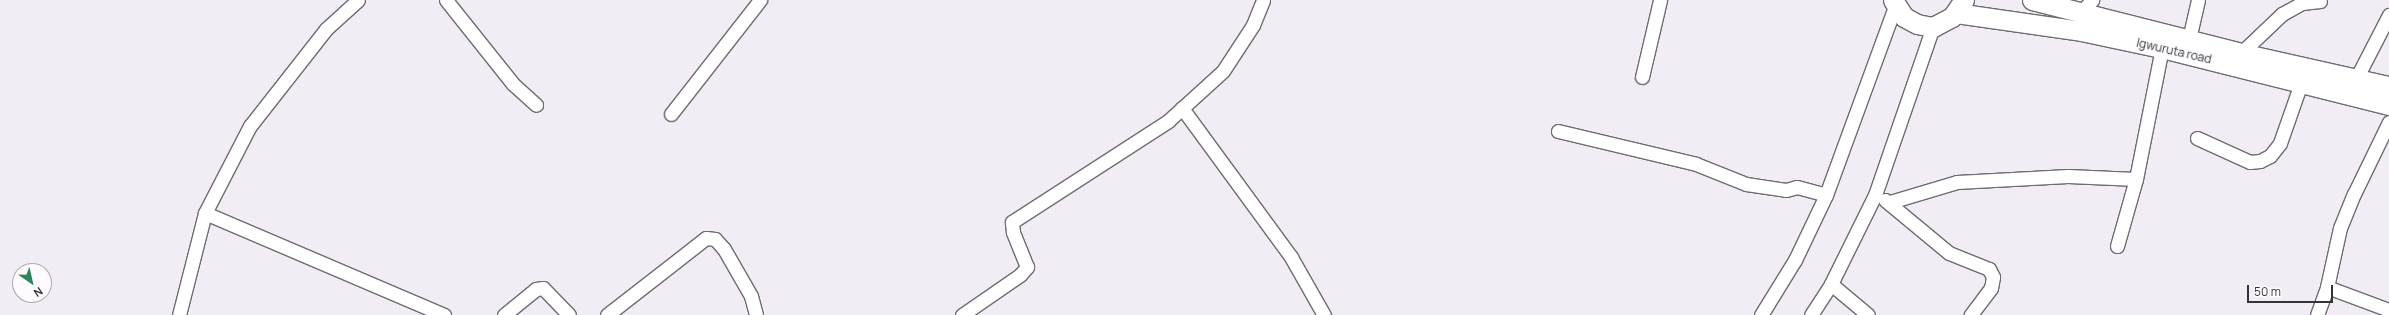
<!DOCTYPE html>
<html>
<head>
<meta charset="utf-8">
<style>
	body { margin:0 }
	#map { position:relative; width:2389px; height:315px; overflow:hidden; background:#f2edf4; font-family:Manrope,sans-serif }
	div>[style] { position:absolute }
	.roads { filter:drop-shadow(1px 0 #6f6b71) drop-shadow(-1px 0 #6f6b71) drop-shadow(0 1px #6f6b71) drop-shadow(0 -1px #6f6b71) }
	.minor>* { height:13px; margin:-6.5px; padding:0 6.5px; transform-origin:6.5px; border-radius:6.5px; background:#fff }
	.secondary>* { height:19px; margin:-9.5px; padding:0 9.5px; transform-origin:9.5px; border-radius:9.5px; background:#fff }
	span { translate:-50% -50%; white-space:nowrap; text-align:center; line-height:1.15; -webkit-text-stroke:4px #fdfbfe; paint-order:stroke }
	.street-label { font-size:12px; color:#353336 }
	.north { position:absolute; left:12px; top:263px; width:40px; height:40px; box-sizing:border-box; background:#fdfbfe; border:1px solid #adabae; border-radius:50%; rotate:146deg; font-size:11px; font-weight:700; line-height:16px; text-align:center; color:#353336 }
	.north::after { content:''; display:block; margin:auto; width:14px; height:18px; background:#2b865c; clip-path:polygon(50% 0,100% 100%,50% 72%,0 100%) }
	.scale { position:absolute; left:2247px; top:285px; width:86px; height:18px; box-sizing:border-box; border:2px solid #353336; border-top:0; padding-left:5px; font-size:12px; line-height:14px; white-space:nowrap; color:#353336; -webkit-text-stroke:3px #fdfbfe; paint-order:stroke }
</style>
</head>
<body>
<div id="map">
	<div class="roads">
		<div class="minor">
			<i style="left:446px;top:0;width:107px;rotate:51.4deg"></i>
			<i style="left:513px;top:84px;width:31px;rotate:42deg"></i>
			<i style="left:2080px;top:13px;width:18px;rotate:-47deg"></i>
			<i style="left:2189px;top:39px;width:40px;rotate:-77deg"></i>
			<i style="left:2241px;top:53px;width:57px;rotate:-43.6deg"></i>
			<i style="left:2282px;top:14px;width:23px;rotate:-29deg"></i>
			<i style="left:2302px;top:3px;width:18px;rotate:-6deg"></i>
			<i style="left:1642px;top:77px;width:79px;rotate:-76.8deg"></i>
			<i style="left:2357px;top:77px;width:70px;rotate:-62.7deg"></i>
			<i style="left:1182px;top:108px;width:185px;rotate:53.8deg"></i>
			<i style="left:1291px;top:257px;width:67px;rotate:60.4deg"></i>
			<i style="left:671px;top:114px;width:145px;rotate:-52deg"></i>
			<i style="left:1558px;top:131px;width:142px;rotate:13.4deg"></i>
			<i style="left:1696px;top:164px;width:54px;rotate:21.8deg"></i>
			<i style="left:1746px;top:184px;width:40px;rotate:8.5deg"></i>
			<i style="left:1786px;top:190px;width:11px;rotate:-15deg"></i>
			<i style="left:1797px;top:187px;width:30px;rotate:15deg"></i>
			<i style="left:2197px;top:138px;width:58px;rotate:24.4deg"></i>
			<i style="left:2250px;top:162px;width:10px;rotate:-6deg"></i>
			<i style="left:2260px;top:161px;width:11px;rotate:-27deg"></i>
			<i style="left:2270px;top:156px;width:16px;rotate:-52deg"></i>
			<i style="left:2280px;top:143px;width:64px;rotate:-70.7deg"></i>
			<i style="left:1885px;top:200px;width:83px;rotate:39.6deg"></i>
			<i style="left:1949px;top:253px;width:43px;rotate:21.8deg"></i>
			<i style="left:1989px;top:269px;width:9px;rotate:63deg"></i>
			<i style="left:1993px;top:277px;width:11px;rotate:100deg"></i>
			<i style="left:1991px;top:288px;width:34px;rotate:127deg"></i>
			<i style="left:1890px;top:202px;width:70px;rotate:-16.6deg"></i>
			<i style="left:1957px;top:182px;width:111px;rotate:-3.1deg"></i>
			<i style="left:2068px;top:176px;width:68px;rotate:2.5deg"></i>
			<i style="left:205px;top:213px;width:260px;rotate:23.1deg"></i>
			<i style="left:2117px;top:246px;width:70px;rotate:-74.2deg"></i>
			<i style="left:2136px;top:179px;width:134px;rotate:-78.8deg"></i>
			<i style="left:1831px;top:284px;width:48px;rotate:40deg"></i>
			<i style="left:2327px;top:287px;width:66px;rotate:20.4deg"></i>
			<i style="left:179px;top:315px;width:105px;rotate:-75.7deg"></i>
			<i style="left:205px;top:213px;width:98px;rotate:-62.7deg"></i>
			<i style="left:250px;top:126px;width:123px;rotate:-51.9deg"></i>
			<i style="left:326px;top:29px;width:43px;rotate:-42.2deg"></i>
			<i style="left:504px;top:315px;width:41px;rotate:-39.1deg"></i>
			<i style="left:536px;top:289px;width:7px;rotate:-8deg"></i>
			<i style="left:543px;top:288px;width:37px;rotate:46deg"></i>
			<i style="left:607px;top:315px;width:125px;rotate:-37.9deg"></i>
			<i style="left:706px;top:238px;width:9px;rotate:6deg"></i>
			<i style="left:715px;top:239px;width:13px;rotate:48deg"></i>
			<i style="left:724px;top:249px;width:54px;rotate:60.1deg"></i>
			<i style="left:751px;top:296px;width:20px;rotate:75deg"></i>
			<i style="left:962px;top:315px;width:70px;rotate:-34.6deg"></i>
			<i style="left:1020px;top:275px;width:11px;rotate:-49deg"></i>
			<i style="left:1027px;top:267px;width:38px;rotate:-112deg"></i>
			<i style="left:1013px;top:232px;width:10px;rotate:-96deg"></i>
			<i style="left:1012px;top:222px;width:186px;rotate:-32.9deg"></i>
			<i style="left:1168px;top:121px;width:74px;rotate:-42.3deg"></i>
			<i style="left:1223px;top:71px;width:55px;rotate:-56.9deg"></i>
			<i style="left:1253px;top:25px;width:27px;rotate:-68deg"></i>
			<i style="left:1761px;top:315px;width:65px;rotate:-58.3deg"></i>
			<i style="left:1795px;top:260px;width:72px;rotate:-64.5deg"></i>
			<i style="left:1826px;top:195px;width:201px;rotate:-69.9deg"></i>
			<i style="left:1811px;top:315px;width:37px;rotate:-57deg"></i>
			<i style="left:1831px;top:284px;width:99px;rotate:-63.7deg"></i>
			<i style="left:1875px;top:195px;width:178px;rotate:-71deg"></i>
			<i style="left:2317px;top:315px;width:30px;rotate:-70deg"></i>
			<i style="left:2327px;top:287px;width:60px;rotate:-77.6deg"></i>
			<i style="left:2340px;top:228px;width:37px;rotate:-68deg"></i>
			<i style="left:2354px;top:194px;width:80px;rotate:-64.1deg"></i>
		</div>
		<div class="secondary">
			<i style="left:1893px;top:0;width:20px;rotate:57deg"></i>
			<i style="left:1904px;top:17px;width:15px;rotate:28deg"></i>
			<i style="left:1917px;top:24px;width:16px;rotate:11deg"></i>
			<i style="left:1933px;top:27px;width:21px;rotate:-28deg"></i>
			<i style="left:1952px;top:17px;width:21px;rotate:-55deg"></i>
			<i style="left:2032px;top:0;width:216px;rotate:14.2deg"></i>
			<i style="left:2241px;top:53px;width:152px;rotate:12.6deg"></i>
			<i style="left:1956px;top:13px;width:126px;rotate:8.2deg"></i>
			<i style="left:2081px;top:31px;width:83px;rotate:11.9deg"></i>
			<i style="left:2162px;top:48px;width:234px;rotate:14.1deg"></i>
		</div>
	</div>
	<div class="street-label">
		<span style="left:2174px;top:51px;rotate:13deg">Igwuruta road</span>
	</div>
	<div class="north">N</div>
	<div class="scale">50 m</div>
</div>
</body>
</html>
